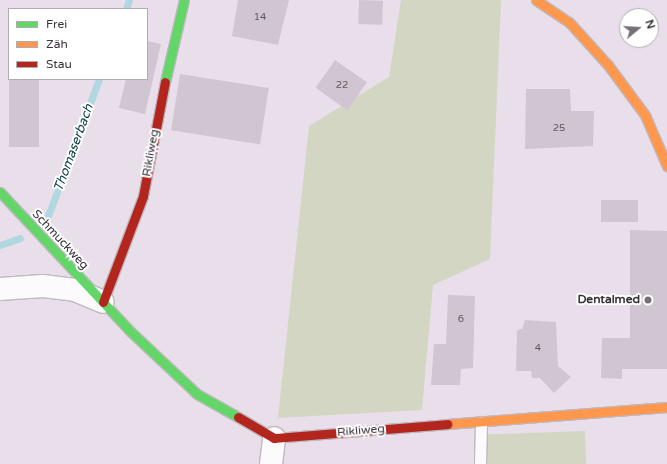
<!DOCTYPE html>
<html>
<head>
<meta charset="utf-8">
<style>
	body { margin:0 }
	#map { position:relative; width:667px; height:464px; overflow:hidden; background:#e8dfea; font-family:"Varela Round",sans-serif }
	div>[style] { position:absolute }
	.green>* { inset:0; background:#d4d6c4; transform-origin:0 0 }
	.stream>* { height:7px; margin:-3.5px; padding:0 3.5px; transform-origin:3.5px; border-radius:3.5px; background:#b1d7e0 }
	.building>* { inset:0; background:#d0c6d2; transform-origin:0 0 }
	.roads { filter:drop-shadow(1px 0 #bfb8c0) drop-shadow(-1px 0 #bfb8c0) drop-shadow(0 1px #bfb8c0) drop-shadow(0 -1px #bfb8c0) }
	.lane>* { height:11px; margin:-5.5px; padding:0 5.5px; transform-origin:5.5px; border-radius:5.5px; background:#fcfafc }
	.street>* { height:22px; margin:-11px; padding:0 11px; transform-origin:11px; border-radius:11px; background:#fcfafc }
	.fast>* { height:9px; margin:-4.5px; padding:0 4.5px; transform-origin:4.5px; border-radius:4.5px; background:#63d668 }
	.slow>* { height:9px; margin:-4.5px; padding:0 4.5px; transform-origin:4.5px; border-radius:4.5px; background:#ff974d }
	.jam>* { height:9px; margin:-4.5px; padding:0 4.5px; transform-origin:4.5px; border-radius:4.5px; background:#b3261e }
	.dots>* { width:11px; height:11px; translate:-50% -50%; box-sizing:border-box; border:2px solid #fff; border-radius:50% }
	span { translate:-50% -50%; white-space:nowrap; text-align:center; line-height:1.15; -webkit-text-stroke:4px #fff; paint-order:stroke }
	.number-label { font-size:10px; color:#5f5760 }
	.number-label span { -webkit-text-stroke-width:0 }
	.street-label { font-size:12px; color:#39323a }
	.poi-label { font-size:12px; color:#39323a; font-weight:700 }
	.right { translate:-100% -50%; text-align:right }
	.water-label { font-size:13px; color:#0a4148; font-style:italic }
	.legend { position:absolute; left:8px; top:8px; width:140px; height:72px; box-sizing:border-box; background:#fff; border:1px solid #b0adb0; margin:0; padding:5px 7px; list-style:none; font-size:12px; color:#39323a }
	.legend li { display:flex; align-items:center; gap:8px; height:20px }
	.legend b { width:20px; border:1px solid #b0adb0 }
	.north { position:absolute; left:619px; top:8px; width:40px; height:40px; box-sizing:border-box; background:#fff; border:1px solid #b0adb0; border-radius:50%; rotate:72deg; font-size:11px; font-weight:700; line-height:16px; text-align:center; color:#39323a }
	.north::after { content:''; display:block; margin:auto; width:14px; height:18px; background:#766f78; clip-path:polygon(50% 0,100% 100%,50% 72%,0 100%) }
</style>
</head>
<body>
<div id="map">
	<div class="green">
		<i style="clip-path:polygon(401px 0,501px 0,490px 259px,433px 285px,422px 410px,278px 418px,309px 126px,389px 77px)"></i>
		<i style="left:585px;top:431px;width:33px;height:104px;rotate:88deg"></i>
	</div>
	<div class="stream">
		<i style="left:126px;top:9px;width:9px;rotate:-72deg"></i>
		<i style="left:48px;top:216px;width:146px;rotate:-69.6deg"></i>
		<i style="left:0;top:245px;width:21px;rotate:-19deg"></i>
	</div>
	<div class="building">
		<i style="clip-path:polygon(238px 0,289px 0,278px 45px,232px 36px)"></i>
		<i style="left:359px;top:0;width:24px;height:24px;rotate:2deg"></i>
		<i style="clip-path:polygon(147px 41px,161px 44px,145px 114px,119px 108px,126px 79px,147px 79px)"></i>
		<i style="left:335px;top:60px;width:39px;height:34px;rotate:35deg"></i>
		<i style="left:180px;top:74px;width:90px;height:57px;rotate:9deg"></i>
		<i style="left:9px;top:79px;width:30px;height:68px"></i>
		<i style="clip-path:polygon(526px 89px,570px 89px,571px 111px,594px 111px,593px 146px,525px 149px)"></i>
		<i style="left:601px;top:200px;width:37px;height:22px"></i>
		<i style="clip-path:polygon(630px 230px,667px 231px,667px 369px,622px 369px,622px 379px,601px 378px,602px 338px,630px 338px)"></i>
		<i style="clip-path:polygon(448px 295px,475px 296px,473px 368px,461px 369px,460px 385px,431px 385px,434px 344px,446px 344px)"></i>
		<i style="clip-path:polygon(525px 320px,556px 322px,558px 366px,571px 377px,554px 393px,540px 378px,532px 378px,531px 371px,516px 371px,517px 330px,522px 329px)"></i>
	</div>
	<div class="roads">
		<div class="lane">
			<i style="left:480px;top:464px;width:42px;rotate:-88.6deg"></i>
		</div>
		<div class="street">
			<i style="left:0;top:289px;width:43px;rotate:-4deg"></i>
			<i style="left:43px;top:286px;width:32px;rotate:7deg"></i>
			<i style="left:75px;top:290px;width:30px;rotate:23deg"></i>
			<i style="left:271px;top:464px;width:26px;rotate:-83deg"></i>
		</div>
		<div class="fast">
			<i style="left:165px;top:82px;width:84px;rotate:-77deg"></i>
			<i style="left:0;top:192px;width:190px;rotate:46.9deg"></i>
			<i style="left:130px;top:331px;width:92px;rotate:43.2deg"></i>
			<i style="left:197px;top:394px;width:47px;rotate:29.3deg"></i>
		</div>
		<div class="slow">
			<i style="left:536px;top:0;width:40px;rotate:34deg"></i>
			<i style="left:569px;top:22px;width:58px;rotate:47.8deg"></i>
			<i style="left:608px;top:65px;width:62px;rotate:53.5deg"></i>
			<i style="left:645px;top:115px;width:56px;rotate:66.7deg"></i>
			<i style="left:447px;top:424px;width:221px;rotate:-4.4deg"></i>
		</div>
		<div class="jam">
			<i style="left:103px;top:302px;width:113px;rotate:-69.3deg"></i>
			<i style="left:143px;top:196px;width:116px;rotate:-79.1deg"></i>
			<i style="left:238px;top:417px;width:42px;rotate:30.3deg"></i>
			<i style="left:274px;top:438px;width:174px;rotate:-4.6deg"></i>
		</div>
	</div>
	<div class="dots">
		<i style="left:648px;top:300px;background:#766f78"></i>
	</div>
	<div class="number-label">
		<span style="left:260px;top:18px">14</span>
		<span style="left:342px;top:86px">22</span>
		<span style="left:559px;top:129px">25</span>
		<span style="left:461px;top:320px">6</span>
		<span style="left:538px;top:349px">4</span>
	</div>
	<div class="street-label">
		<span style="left:151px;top:153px;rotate:-80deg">Rikliweg</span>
		<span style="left:60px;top:240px;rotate:47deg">Schmuckweg</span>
		<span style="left:361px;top:431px;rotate:-5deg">Rikliweg</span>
	</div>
	<div class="poi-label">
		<span class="right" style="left:640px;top:300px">Dentalmed</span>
	</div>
	<div class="water-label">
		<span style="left:74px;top:148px;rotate:-70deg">Thomaserbach</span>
	</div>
	<ul class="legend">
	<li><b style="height:5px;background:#63d668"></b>Frei</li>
	<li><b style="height:5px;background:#ff974d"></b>Zäh</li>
	<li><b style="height:5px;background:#b3261e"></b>Stau</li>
	</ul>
	<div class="north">N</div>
</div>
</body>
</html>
